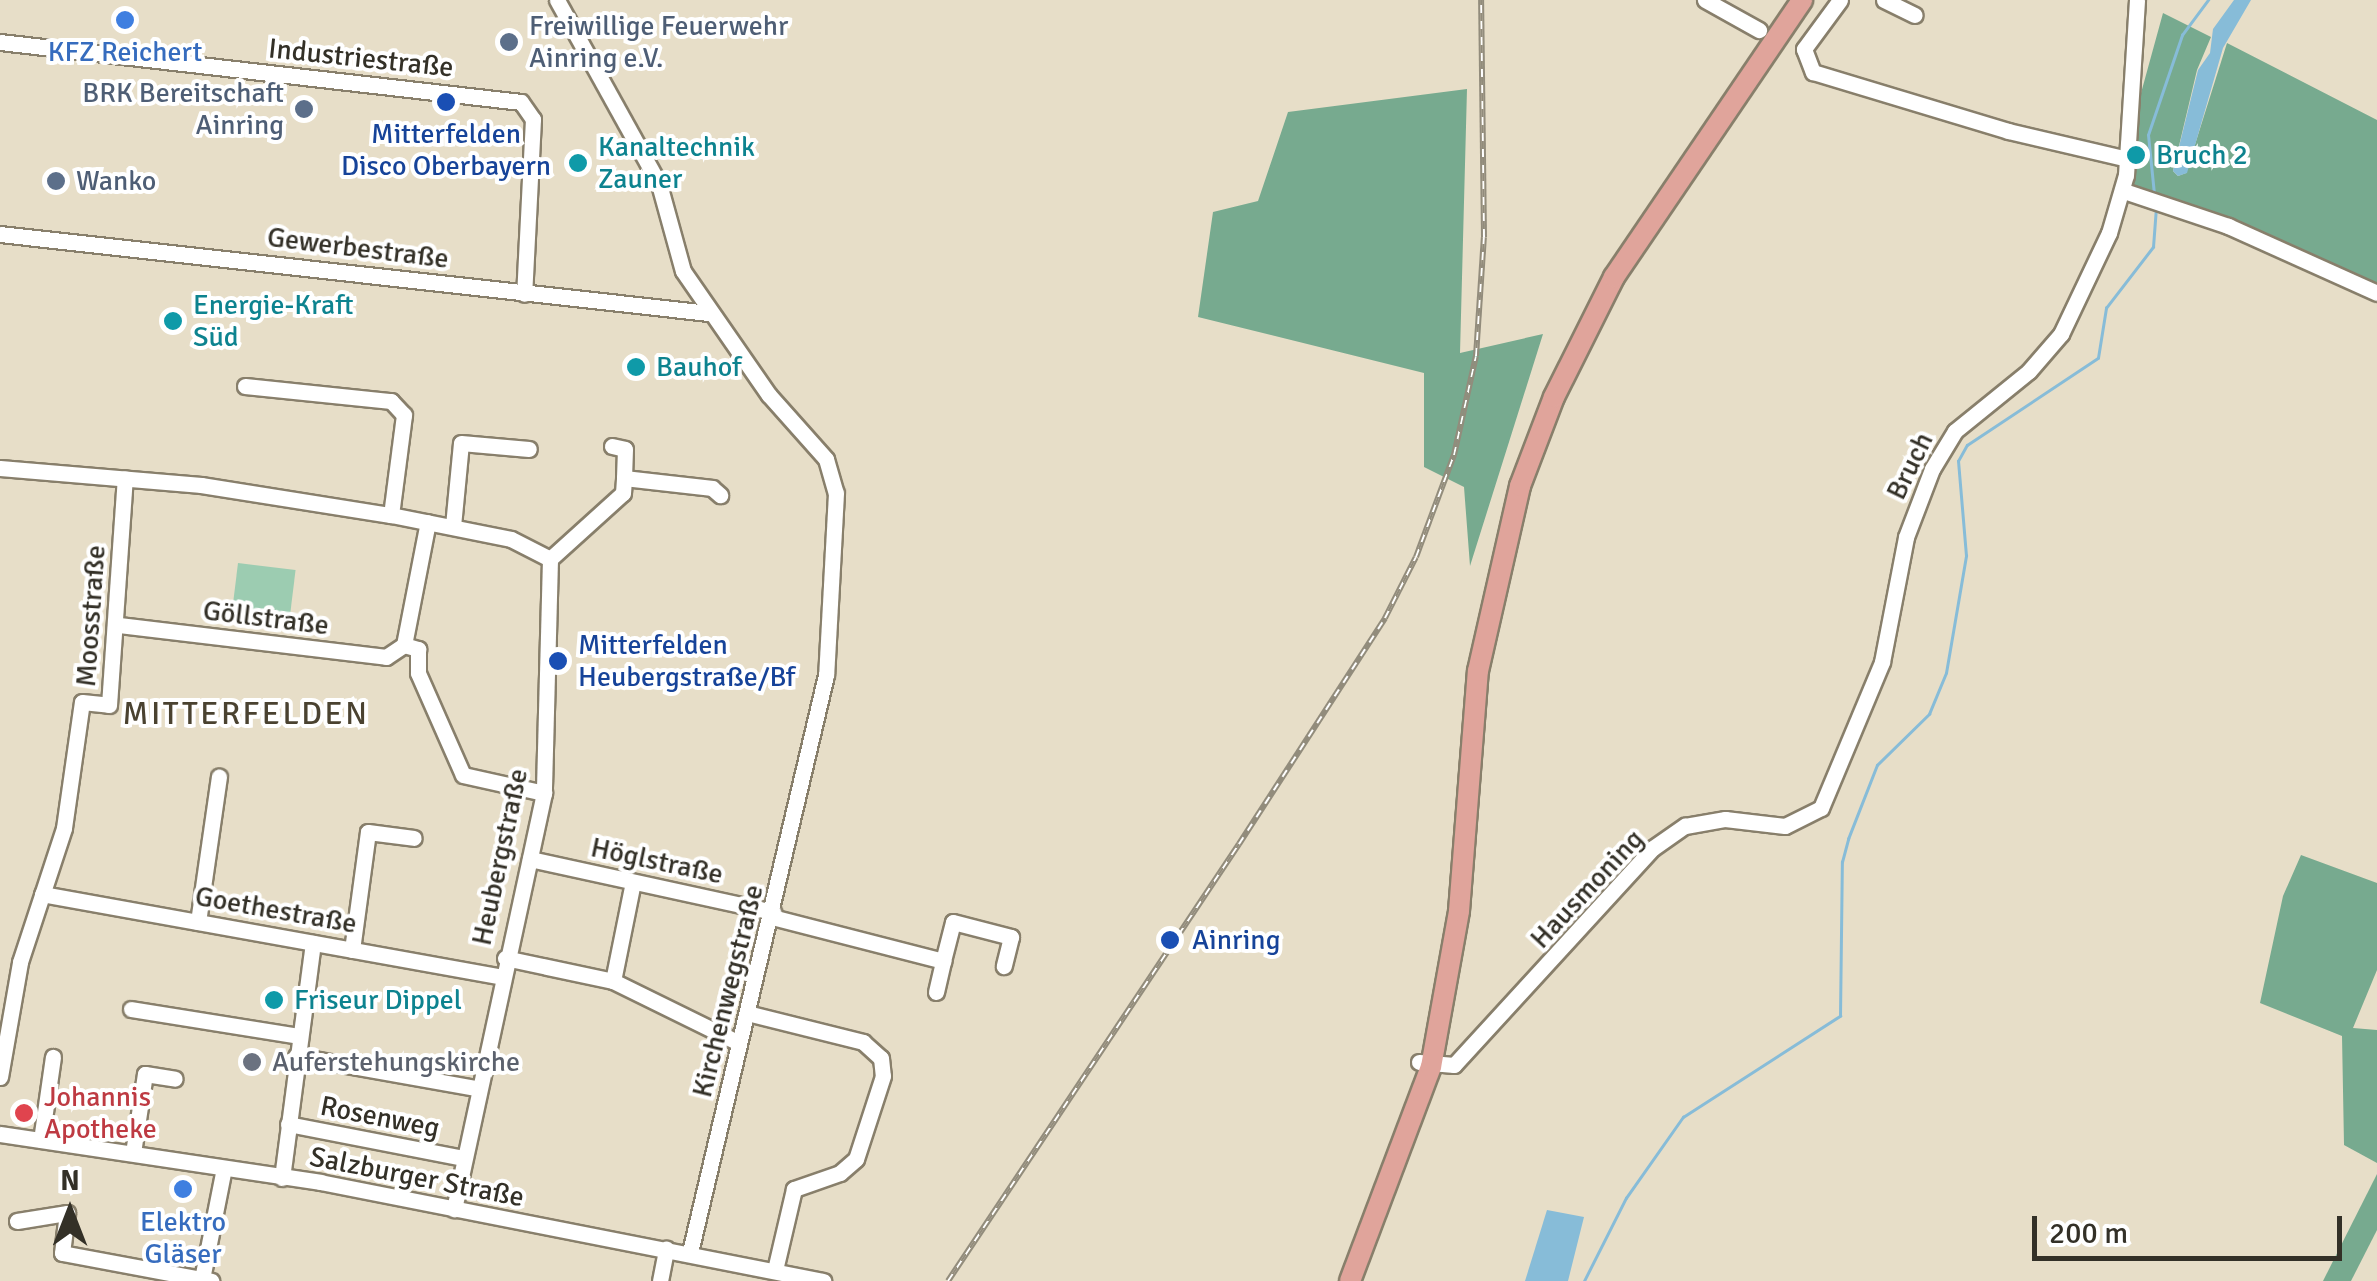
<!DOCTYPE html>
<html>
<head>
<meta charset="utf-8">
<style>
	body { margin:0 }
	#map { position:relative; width:2377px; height:1281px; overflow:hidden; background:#e7dec8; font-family:Signika,sans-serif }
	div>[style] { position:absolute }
	.green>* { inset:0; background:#9cccb1; transform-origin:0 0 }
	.forest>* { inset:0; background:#77aa8f }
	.water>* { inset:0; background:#87bcd8 }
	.stream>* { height:2.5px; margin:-1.25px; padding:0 1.25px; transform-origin:1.25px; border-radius:1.25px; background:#87bcd8 }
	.roads { filter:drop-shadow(2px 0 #887f6b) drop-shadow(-2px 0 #887f6b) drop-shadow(0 2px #887f6b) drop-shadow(0 -2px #887f6b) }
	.minor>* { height:15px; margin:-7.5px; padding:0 7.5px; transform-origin:7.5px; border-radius:7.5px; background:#fff }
	.major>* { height:20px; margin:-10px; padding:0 10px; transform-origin:10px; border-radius:10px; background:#e0a49b }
	.rail>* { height:6px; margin-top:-3px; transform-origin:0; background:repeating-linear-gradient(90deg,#fff 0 8px,#928c7c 0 16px); box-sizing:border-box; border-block:2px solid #928c7c }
	.dots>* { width:28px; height:28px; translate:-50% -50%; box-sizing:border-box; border:5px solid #fff; border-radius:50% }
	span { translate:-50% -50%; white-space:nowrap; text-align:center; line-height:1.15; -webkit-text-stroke:8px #fff; paint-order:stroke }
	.service-label { font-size:28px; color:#4e5e75 }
	.left { translate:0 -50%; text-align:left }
	.right { translate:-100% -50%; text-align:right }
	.shop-label { font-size:28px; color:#366cbe }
	.street-label { font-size:28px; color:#333027 }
	.transit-label { font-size:28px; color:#164399 }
	.culture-label { font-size:28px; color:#0d838f }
	.worship-label { font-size:28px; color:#5b616d }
	.health-label { font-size:28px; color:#be3a42 }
	.quarter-label { font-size:32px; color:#4a4230; letter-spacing:2.5px }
	.north { position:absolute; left:20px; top:1161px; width:100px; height:100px; -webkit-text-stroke:8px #fff; paint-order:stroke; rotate:0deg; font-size:28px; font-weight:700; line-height:40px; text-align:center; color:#333027 }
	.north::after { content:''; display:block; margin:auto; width:35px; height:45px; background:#333027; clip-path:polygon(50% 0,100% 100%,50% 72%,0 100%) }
	.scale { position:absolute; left:2032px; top:1216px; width:310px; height:45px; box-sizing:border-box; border:5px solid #333027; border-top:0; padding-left:12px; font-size:30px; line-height:35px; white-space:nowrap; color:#333027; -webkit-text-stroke:8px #fff; paint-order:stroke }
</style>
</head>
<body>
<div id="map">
	<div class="green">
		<i style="left:238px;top:563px;width:58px;height:50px;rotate:7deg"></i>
	</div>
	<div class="forest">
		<i style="clip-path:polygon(2163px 13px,2211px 37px,2197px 70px,2173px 171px,2178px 176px,2186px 173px,2227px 43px,2377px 120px,2377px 286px,2131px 186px,2135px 115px)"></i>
		<i style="clip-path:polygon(1467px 89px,1460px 353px,1543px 334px,1470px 566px,1464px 487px,1424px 467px,1424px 373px,1198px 317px,1213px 212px,1258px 201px,1288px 112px)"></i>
		<i style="clip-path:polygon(2301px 855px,2377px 883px,2377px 970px,2353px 1028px,2377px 1030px,2377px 1163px,2344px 1145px,2342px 1036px,2260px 1003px,2283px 896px)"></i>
		<i style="clip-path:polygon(2377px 1174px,2377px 1230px,2351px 1281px,2323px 1281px)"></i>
	</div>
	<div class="water">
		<i style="clip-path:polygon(2234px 0,2251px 0,2223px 48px,2187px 173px,2178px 176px,2173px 171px,2198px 70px,2210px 53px,2213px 29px)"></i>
		<i style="clip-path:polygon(1547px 1210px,1584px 1217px,1568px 1281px,1525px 1281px)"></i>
	</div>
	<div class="stream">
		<i style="left:2154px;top:194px;width:59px;rotate:-95.8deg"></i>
		<i style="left:2148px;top:135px;width:106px;rotate:-71.2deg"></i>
		<i style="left:2182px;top:35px;width:44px;rotate:-53.4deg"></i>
		<i style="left:1584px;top:1281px;width:93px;rotate:-63.2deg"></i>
		<i style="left:1626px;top:1198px;width:99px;rotate:-54.9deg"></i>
		<i style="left:1683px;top:1117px;width:187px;rotate:-32.8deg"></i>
		<i style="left:1840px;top:1016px;width:154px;rotate:-89.3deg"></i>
		<i style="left:1842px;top:862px;width:24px;rotate:-75deg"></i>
		<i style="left:1848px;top:839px;width:79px;rotate:-68.6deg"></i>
		<i style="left:1877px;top:765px;width:73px;rotate:-44.4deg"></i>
		<i style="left:1929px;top:714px;width:44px;rotate:-67.5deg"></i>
		<i style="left:1946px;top:673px;width:119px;rotate:-80.3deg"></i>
		<i style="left:1966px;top:556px;width:95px;rotate:-94.8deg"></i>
		<i style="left:1958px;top:461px;width:18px;rotate:-61deg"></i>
		<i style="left:1967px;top:445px;width:157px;rotate:-33.6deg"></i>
		<i style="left:2098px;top:358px;width:51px;rotate:-80.9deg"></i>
		<i style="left:2106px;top:308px;width:77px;rotate:-52.4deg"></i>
		<i style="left:2153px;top:247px;width:40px;rotate:-85.7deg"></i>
	</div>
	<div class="roads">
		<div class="minor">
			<i style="left:557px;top:0;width:210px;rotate:61deg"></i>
			<i style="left:659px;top:184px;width:90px;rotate:74.6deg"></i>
			<i style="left:683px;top:271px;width:151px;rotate:55.3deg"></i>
			<i style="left:769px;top:395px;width:86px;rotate:48.3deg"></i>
			<i style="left:826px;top:459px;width:35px;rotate:74deg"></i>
			<i style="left:836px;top:493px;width:182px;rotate:93.1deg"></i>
			<i style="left:826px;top:675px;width:593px;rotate:103.26deg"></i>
			<i style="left:1705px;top:0;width:62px;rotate:29.1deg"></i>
			<i style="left:1840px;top:0;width:61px;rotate:126.3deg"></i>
			<i style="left:1804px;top:49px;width:25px;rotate:69deg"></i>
			<i style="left:1813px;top:72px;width:204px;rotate:16.8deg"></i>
			<i style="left:2008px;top:131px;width:122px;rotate:13.2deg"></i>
			<i style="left:1884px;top:0;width:34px;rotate:26deg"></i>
			<i style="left:0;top:42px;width:524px;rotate:6.57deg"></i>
			<i style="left:521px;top:102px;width:21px;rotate:55deg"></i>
			<i style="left:533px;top:119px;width:175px;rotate:92.9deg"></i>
			<i style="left:2124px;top:191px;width:110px;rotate:18.6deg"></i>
			<i style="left:2228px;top:226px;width:163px;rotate:24.2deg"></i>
			<i style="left:0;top:234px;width:713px;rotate:6.36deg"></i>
			<i style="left:245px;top:386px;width:147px;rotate:5.9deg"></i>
			<i style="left:391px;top:401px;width:19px;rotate:47deg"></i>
			<i style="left:404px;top:415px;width:101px;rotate:97.4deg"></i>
			<i style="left:612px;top:446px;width:13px;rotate:13deg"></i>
			<i style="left:625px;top:449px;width:29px;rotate:92deg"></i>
			<i style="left:0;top:468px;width:202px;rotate:4.8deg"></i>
			<i style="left:201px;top:485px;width:192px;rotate:9deg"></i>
			<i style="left:391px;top:515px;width:122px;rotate:11.3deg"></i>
			<i style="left:511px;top:539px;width:44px;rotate:27.1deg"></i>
			<i style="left:550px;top:559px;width:234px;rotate:91.5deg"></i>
			<i style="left:544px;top:793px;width:426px;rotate:102.2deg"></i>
			<i style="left:453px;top:526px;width:83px;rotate:-84.5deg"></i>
			<i style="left:461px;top:443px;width:68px;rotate:5deg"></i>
			<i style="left:550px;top:559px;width:98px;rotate:-42.1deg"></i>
			<i style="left:623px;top:493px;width:15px;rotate:-86deg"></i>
			<i style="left:624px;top:478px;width:89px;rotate:6.5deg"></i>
			<i style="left:712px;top:488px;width:11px;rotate:41deg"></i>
			<i style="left:119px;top:625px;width:269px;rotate:6.8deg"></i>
			<i style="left:386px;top:657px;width:22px;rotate:-34deg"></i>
			<i style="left:404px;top:645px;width:125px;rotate:-79deg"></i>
			<i style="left:404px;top:645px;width:15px;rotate:16deg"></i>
			<i style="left:418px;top:649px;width:24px;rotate:90deg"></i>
			<i style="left:418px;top:673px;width:111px;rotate:66.2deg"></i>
			<i style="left:463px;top:775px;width:83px;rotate:12.5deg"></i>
			<i style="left:530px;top:859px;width:249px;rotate:12.3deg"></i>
			<i style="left:42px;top:894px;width:465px;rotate:10.2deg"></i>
			<i style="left:772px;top:917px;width:177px;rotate:14.4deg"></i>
			<i style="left:943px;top:961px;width:40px;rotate:-75.6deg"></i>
			<i style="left:953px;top:922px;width:60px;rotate:14.5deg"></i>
			<i style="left:1011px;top:937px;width:30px;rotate:104deg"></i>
			<i style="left:198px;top:922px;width:147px;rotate:-81.8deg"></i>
			<i style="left:352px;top:950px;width:119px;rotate:-82.3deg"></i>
			<i style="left:368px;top:832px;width:46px;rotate:7.4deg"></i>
			<i style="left:505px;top:958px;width:110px;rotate:12deg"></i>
			<i style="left:613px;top:981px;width:140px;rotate:26.2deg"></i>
			<i style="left:613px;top:981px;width:101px;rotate:-78.6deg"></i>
			<i style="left:936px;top:992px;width:32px;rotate:-77deg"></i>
			<i style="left:131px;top:1009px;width:170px;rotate:9.1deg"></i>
			<i style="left:747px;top:1013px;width:120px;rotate:14deg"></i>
			<i style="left:863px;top:1042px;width:24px;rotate:42deg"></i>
			<i style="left:881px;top:1058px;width:18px;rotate:84deg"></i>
			<i style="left:883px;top:1076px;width:87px;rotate:108deg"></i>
			<i style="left:856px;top:1159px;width:21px;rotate:139deg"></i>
			<i style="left:840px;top:1173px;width:49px;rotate:160.8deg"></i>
			<i style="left:794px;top:1189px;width:83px;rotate:103.2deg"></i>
			<i style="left:296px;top:1056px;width:183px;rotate:10.1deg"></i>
			<i style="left:1419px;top:1062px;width:35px;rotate:5deg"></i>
			<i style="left:1454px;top:1065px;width:294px;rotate:-47.5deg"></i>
			<i style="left:1653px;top:848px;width:39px;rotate:-35deg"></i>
			<i style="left:1685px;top:826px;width:41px;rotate:-9.9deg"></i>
			<i style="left:1725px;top:819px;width:60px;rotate:6.7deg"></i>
			<i style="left:1785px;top:826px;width:40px;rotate:-26.6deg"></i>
			<i style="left:1821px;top:808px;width:158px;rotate:-67.3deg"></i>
			<i style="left:1882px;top:662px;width:127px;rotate:-79.1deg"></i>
			<i style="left:1906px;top:537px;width:73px;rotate:-69.1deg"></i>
			<i style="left:1932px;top:469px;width:44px;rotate:-58.8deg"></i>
			<i style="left:1955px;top:431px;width:95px;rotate:-39deg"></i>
			<i style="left:2029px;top:371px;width:49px;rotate:-49.1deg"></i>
			<i style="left:2061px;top:334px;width:112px;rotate:-64.6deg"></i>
			<i style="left:2109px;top:233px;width:60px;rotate:-73.7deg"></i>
			<i style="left:2126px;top:175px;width:175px;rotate:-86.4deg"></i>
			<i style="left:0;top:1077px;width:117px;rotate:-80.1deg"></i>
			<i style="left:20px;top:962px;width:141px;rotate:-71.8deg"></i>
			<i style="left:64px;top:828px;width:127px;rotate:-81.9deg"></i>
			<i style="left:82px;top:702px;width:27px;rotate:6deg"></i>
			<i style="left:109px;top:705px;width:227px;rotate:-86deg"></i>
			<i style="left:288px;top:1124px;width:178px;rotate:11deg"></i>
			<i style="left:0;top:1134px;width:324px;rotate:8.5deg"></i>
			<i style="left:320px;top:1182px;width:513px;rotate:11.13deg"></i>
			<i style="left:41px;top:1140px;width:84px;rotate:-81.8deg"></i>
			<i style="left:133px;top:1153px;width:80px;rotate:-81.4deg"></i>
			<i style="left:145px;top:1074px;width:30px;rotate:9deg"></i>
			<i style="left:282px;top:1178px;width:237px;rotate:-82.5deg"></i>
			<i style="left:17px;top:1221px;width:51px;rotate:-9.1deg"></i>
			<i style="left:67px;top:1213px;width:40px;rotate:97.1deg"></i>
			<i style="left:62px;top:1253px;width:152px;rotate:10.6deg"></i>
			<i style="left:202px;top:1279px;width:113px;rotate:-78.8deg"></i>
			<i style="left:660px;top:1281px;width:33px;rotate:-79deg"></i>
		</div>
		<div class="major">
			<i style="left:1350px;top:1281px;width:229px;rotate:-69.3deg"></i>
			<i style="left:1431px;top:1067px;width:158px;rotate:-79.8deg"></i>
			<i style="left:1459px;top:911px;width:241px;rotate:-85.5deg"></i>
			<i style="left:1478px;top:671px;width:190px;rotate:-77.2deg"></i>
			<i style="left:1520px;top:486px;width:95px;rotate:-69.1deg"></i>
			<i style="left:1554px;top:397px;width:134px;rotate:-63.4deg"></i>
			<i style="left:1614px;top:277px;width:335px;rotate:-55.8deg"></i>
		</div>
	</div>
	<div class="rail">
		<i style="left:948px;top:1281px;width:525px;rotate:-56.34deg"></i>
		<i style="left:1239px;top:844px;width:269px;rotate:-57.1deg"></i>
		<i style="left:1385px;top:618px;width:68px;rotate:-63.1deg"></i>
		<i style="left:1416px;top:557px;width:109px;rotate:-69.6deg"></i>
		<i style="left:1454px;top:455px;width:101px;rotate:-77.5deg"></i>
		<i style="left:1476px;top:356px;width:119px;rotate:-86.2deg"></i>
		<i style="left:1484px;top:237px;width:237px;rotate:-90.7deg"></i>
	</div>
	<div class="dots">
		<i style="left:125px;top:20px;background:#3f7fe0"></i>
		<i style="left:509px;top:42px;background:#5c6f8a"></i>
		<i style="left:446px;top:102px;background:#1a4fb4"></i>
		<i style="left:304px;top:109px;background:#5c6f8a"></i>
		<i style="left:2136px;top:155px;background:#0f9aa8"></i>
		<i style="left:578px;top:163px;background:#0f9aa8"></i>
		<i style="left:56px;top:181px;background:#5c6f8a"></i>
		<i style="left:173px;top:321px;background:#0f9aa8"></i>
		<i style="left:636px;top:367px;background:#0f9aa8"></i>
		<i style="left:558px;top:661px;background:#1a4fb4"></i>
		<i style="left:1170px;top:940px;background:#1a4fb4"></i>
		<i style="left:274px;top:1000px;background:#0f9aa8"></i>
		<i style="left:252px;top:1062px;background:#6b7280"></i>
		<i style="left:24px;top:1113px;background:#e0444e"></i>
		<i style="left:183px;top:1189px;background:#3f7fe0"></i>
	</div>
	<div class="service-label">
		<span class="left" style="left:529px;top:42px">Freiwillige Feuerwehr<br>Ainring e.V.</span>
		<span class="right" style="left:284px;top:109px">BRK Bereitschaft<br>Ainring</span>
		<span class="left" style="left:76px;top:181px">Wanko</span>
	</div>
	<div class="shop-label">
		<span style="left:125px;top:52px">KFZ Reichert</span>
		<span style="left:183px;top:1238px">Elektro<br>Gläser</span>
	</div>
	<div class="street-label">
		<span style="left:361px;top:58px;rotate:6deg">Industriestraße</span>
		<span style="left:358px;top:248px;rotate:7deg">Gewerbestraße</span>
		<span style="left:1910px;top:466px;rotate:-64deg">Bruch</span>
		<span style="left:91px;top:616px;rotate:-86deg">Moosstraße</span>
		<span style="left:266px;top:618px;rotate:7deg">Göllstraße</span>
		<span style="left:500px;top:857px;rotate:-78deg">Heubergstraße</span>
		<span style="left:657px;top:861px;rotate:12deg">Höglstraße</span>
		<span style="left:1587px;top:889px;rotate:-47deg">Hausmoning</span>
		<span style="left:276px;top:910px;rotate:10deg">Goethestraße</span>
		<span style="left:728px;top:991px;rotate:-76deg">Kirchenwegstraße</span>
		<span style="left:380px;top:1117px;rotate:11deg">Rosenweg</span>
		<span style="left:417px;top:1177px;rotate:11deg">Salzburger Straße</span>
	</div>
	<div class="transit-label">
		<span style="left:446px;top:150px">Mitterfelden<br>Disco Oberbayern</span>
		<span class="left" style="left:578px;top:661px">Mitterfelden<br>Heubergstraße/Bf</span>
		<span class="left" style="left:1192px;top:940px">Ainring</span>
	</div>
	<div class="culture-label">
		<span class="left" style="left:598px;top:163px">Kanaltechnik<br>Zauner</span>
		<span class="left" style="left:2156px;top:155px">Bruch 2</span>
		<span class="left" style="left:193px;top:321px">Energie-Kraft<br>Süd</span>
		<span class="left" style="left:656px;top:367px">Bauhof</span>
		<span class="left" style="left:294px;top:1000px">Friseur Dippel</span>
	</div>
	<div class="worship-label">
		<span class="left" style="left:272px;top:1062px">Auferstehungskirche</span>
	</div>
	<div class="health-label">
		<span class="left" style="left:44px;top:1113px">Johannis<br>Apotheke</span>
	</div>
	<div class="quarter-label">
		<span style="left:246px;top:714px">MITTERFELDEN</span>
	</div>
	<div class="north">N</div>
	<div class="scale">200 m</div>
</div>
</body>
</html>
